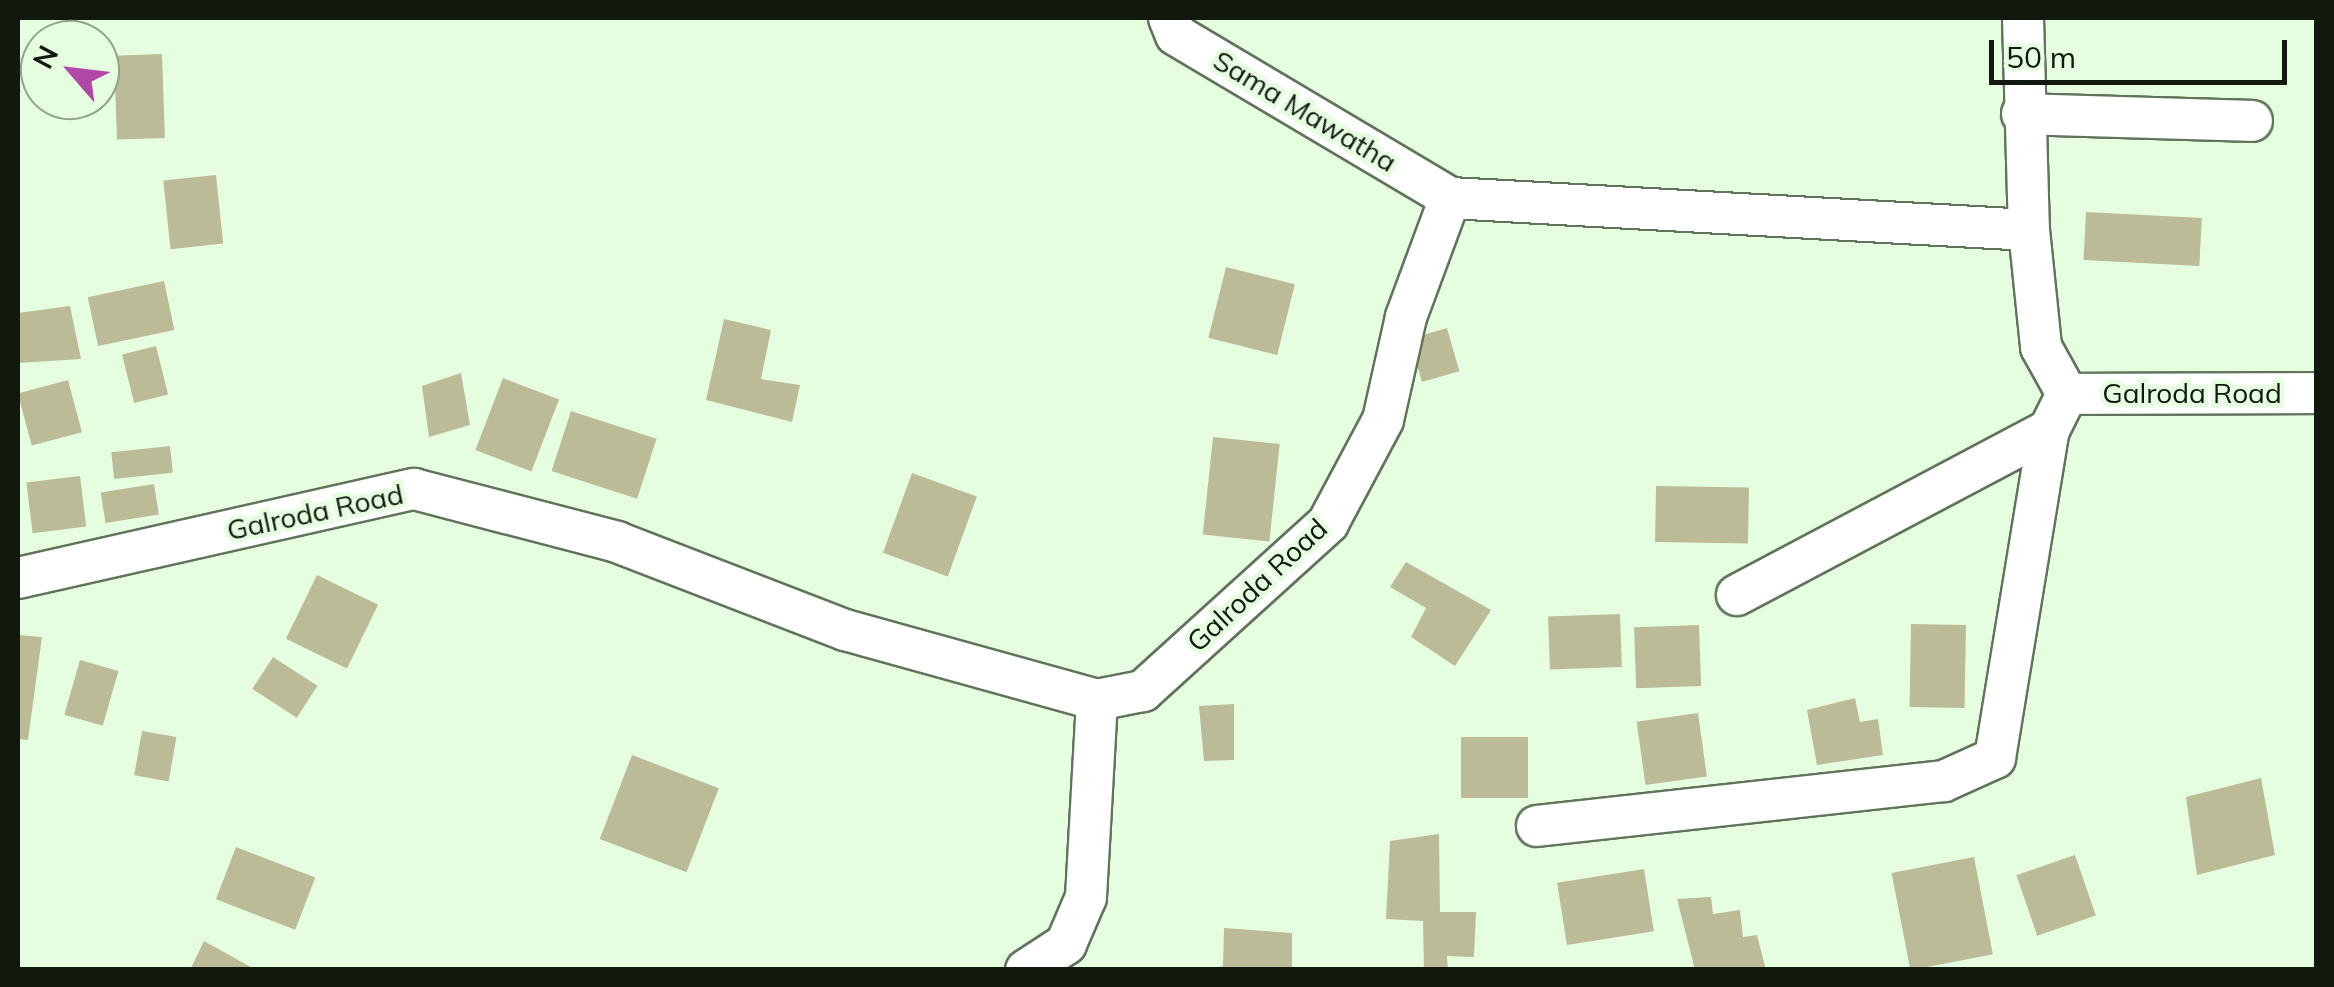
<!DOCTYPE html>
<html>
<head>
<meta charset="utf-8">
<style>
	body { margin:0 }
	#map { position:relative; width:2334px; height:987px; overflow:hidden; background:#e6fee0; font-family:Mulish,sans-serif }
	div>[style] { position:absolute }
	.building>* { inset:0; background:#bcbb98; transform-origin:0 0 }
	.roads { filter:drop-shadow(2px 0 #5f745a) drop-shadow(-2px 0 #5f745a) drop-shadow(0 2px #5f745a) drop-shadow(0 -2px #5f745a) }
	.street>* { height:40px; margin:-20px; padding:0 20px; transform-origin:20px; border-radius:20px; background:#fff }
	span { translate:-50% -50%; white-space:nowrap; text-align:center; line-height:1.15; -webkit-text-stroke:9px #e6fee0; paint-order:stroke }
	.street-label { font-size:28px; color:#11190f }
	.frame { position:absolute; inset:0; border:20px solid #11190f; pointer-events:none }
	.north { position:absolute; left:20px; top:20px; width:100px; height:100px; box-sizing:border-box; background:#e6fee0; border:2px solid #91a28c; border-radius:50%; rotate:298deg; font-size:28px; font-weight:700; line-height:40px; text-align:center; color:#11190f }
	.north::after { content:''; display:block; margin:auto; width:35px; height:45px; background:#b247a7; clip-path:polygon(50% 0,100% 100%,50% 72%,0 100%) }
	.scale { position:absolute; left:1989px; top:40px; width:298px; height:45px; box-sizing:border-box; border:5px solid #11190f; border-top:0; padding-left:12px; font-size:30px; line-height:35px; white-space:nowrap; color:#11190f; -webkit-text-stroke:8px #e6fee0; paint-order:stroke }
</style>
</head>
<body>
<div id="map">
	<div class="building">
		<i style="left:162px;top:54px;width:84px;height:48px;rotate:88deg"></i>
		<i style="left:216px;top:175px;width:69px;height:53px;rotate:84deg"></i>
		<i style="left:2086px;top:212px;width:116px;height:48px;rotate:3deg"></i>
		<i style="left:1226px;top:267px;width:71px;height:73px;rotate:14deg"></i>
		<i style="left:164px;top:281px;width:50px;height:78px;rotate:78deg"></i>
		<i style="clip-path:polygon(70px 306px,81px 359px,18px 363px,18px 313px)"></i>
		<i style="clip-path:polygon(724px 319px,771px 330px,761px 379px,800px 385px,792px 422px,706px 400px)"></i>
		<i style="left:1447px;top:328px;width:45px;height:39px;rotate:74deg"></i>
		<i style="left:156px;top:346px;width:50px;height:35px;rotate:76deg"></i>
		<i style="clip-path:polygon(461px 373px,470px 425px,429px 437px,422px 386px)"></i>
		<i style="left:503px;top:378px;width:60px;height:77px;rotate:21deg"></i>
		<i style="left:68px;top:380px;width:54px;height:52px;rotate:75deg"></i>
		<i style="left:571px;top:411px;width:90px;height:63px;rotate:18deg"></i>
		<i style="left:1213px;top:437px;width:67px;height:98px;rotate:6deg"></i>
		<i style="left:170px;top:446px;width:27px;height:59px;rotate:84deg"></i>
		<i style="left:912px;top:473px;width:69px;height:85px;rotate:20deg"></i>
		<i style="left:80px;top:476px;width:51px;height:54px;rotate:83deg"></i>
		<i style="left:154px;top:484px;width:31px;height:54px;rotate:81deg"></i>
		<i style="left:1656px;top:486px;width:93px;height:56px;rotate:1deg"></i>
		<i style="clip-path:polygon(1406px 562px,1491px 610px,1455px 666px,1411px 637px,1426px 608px,1390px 587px)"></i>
		<i style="left:317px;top:575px;width:68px;height:71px;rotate:26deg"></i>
		<i style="left:1620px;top:614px;width:53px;height:72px;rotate:88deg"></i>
		<i style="left:1911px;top:624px;width:55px;height:83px;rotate:1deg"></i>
		<i style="left:1699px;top:625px;width:61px;height:65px;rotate:88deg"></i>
		<i style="clip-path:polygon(18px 635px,42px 637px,28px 740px,18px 739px)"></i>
		<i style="left:273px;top:657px;width:53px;height:38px;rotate:33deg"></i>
		<i style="left:80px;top:660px;width:40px;height:57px;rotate:16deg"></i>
		<i style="clip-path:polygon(1855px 698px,1860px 722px,1878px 719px,1883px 755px,1817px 765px,1807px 710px)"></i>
		<i style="clip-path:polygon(1234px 704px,1234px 760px,1204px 761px,1199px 706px)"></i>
		<i style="left:1698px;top:713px;width:64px;height:62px;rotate:82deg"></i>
		<i style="left:142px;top:731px;width:35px;height:45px;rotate:10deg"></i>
		<i style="left:1528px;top:737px;width:61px;height:67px;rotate:90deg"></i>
		<i style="left:632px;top:755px;width:93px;height:90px;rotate:21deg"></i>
		<i style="clip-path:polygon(2261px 778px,2275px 855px,2197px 875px,2186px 797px)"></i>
		<i style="clip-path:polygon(1439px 834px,1440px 912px,1476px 912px,1474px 957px,1447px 956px,1448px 970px,1424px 970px,1423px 921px,1386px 919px,1390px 841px)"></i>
		<i style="left:236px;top:847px;width:85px;height:56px;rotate:21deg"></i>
		<i style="left:2075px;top:855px;width:64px;height:62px;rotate:71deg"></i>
		<i style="left:1974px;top:857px;width:99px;height:84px;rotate:79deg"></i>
		<i style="left:1644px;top:869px;width:63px;height:88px;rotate:81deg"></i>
		<i style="clip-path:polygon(1711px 897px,1713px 914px,1740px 910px,1743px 937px,1757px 935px,1766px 970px,1695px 970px,1677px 899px)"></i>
		<i style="clip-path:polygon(1224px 928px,1292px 933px,1292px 970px,1214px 970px,1223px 966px)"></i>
		<i style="clip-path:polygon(204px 941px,256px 970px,190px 970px)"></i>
	</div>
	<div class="roads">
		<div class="street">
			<i style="left:1169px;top:18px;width:18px;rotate:68deg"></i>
			<i style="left:1176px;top:35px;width:319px;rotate:30.7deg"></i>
			<i style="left:2023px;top:18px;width:212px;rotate:88.4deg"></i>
			<i style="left:2022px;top:114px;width:230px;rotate:1.7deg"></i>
			<i style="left:18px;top:578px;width:406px;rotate:-12.7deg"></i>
			<i style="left:414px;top:489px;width:210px;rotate:14.6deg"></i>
			<i style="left:617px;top:542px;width:244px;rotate:21.1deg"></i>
			<i style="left:845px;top:630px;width:262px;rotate:15.5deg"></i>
			<i style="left:1097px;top:700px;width:47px;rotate:-11.1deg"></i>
			<i style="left:1143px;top:691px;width:250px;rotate:-42.2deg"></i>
			<i style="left:1328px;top:523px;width:117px;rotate:-61.9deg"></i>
			<i style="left:1383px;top:420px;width:106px;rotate:-77.4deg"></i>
			<i style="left:1406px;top:317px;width:127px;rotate:-69.7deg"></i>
			<i style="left:1450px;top:198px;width:580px;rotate:3.16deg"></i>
			<i style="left:2029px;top:230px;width:118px;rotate:84.1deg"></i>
			<i style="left:2041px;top:347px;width:54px;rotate:61deg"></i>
			<i style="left:2067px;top:394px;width:249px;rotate:-0.2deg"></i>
			<i style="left:1737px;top:595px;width:353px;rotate:-27.9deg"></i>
			<i style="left:1537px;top:826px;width:409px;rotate:-6.3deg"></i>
			<i style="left:1944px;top:781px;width:56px;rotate:-24.3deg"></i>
			<i style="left:1995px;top:758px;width:332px;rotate:-80.7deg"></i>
			<i style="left:2049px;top:430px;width:40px;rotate:-63.4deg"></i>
			<i style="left:1026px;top:970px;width:48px;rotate:-33deg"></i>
			<i style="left:1066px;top:944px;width:51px;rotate:-66.9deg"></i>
			<i style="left:1086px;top:897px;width:197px;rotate:-86.8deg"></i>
		</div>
	</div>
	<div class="street-label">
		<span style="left:1305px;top:111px;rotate:31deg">Sama Mawatha</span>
		<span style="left:2192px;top:393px">Galroda Road</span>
		<span style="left:315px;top:512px;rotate:-12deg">Galroda Road</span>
		<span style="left:1257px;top:585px;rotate:-43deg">Galroda Road</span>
	</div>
	<div class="frame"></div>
	<div class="north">N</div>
	<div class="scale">50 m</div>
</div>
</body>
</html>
